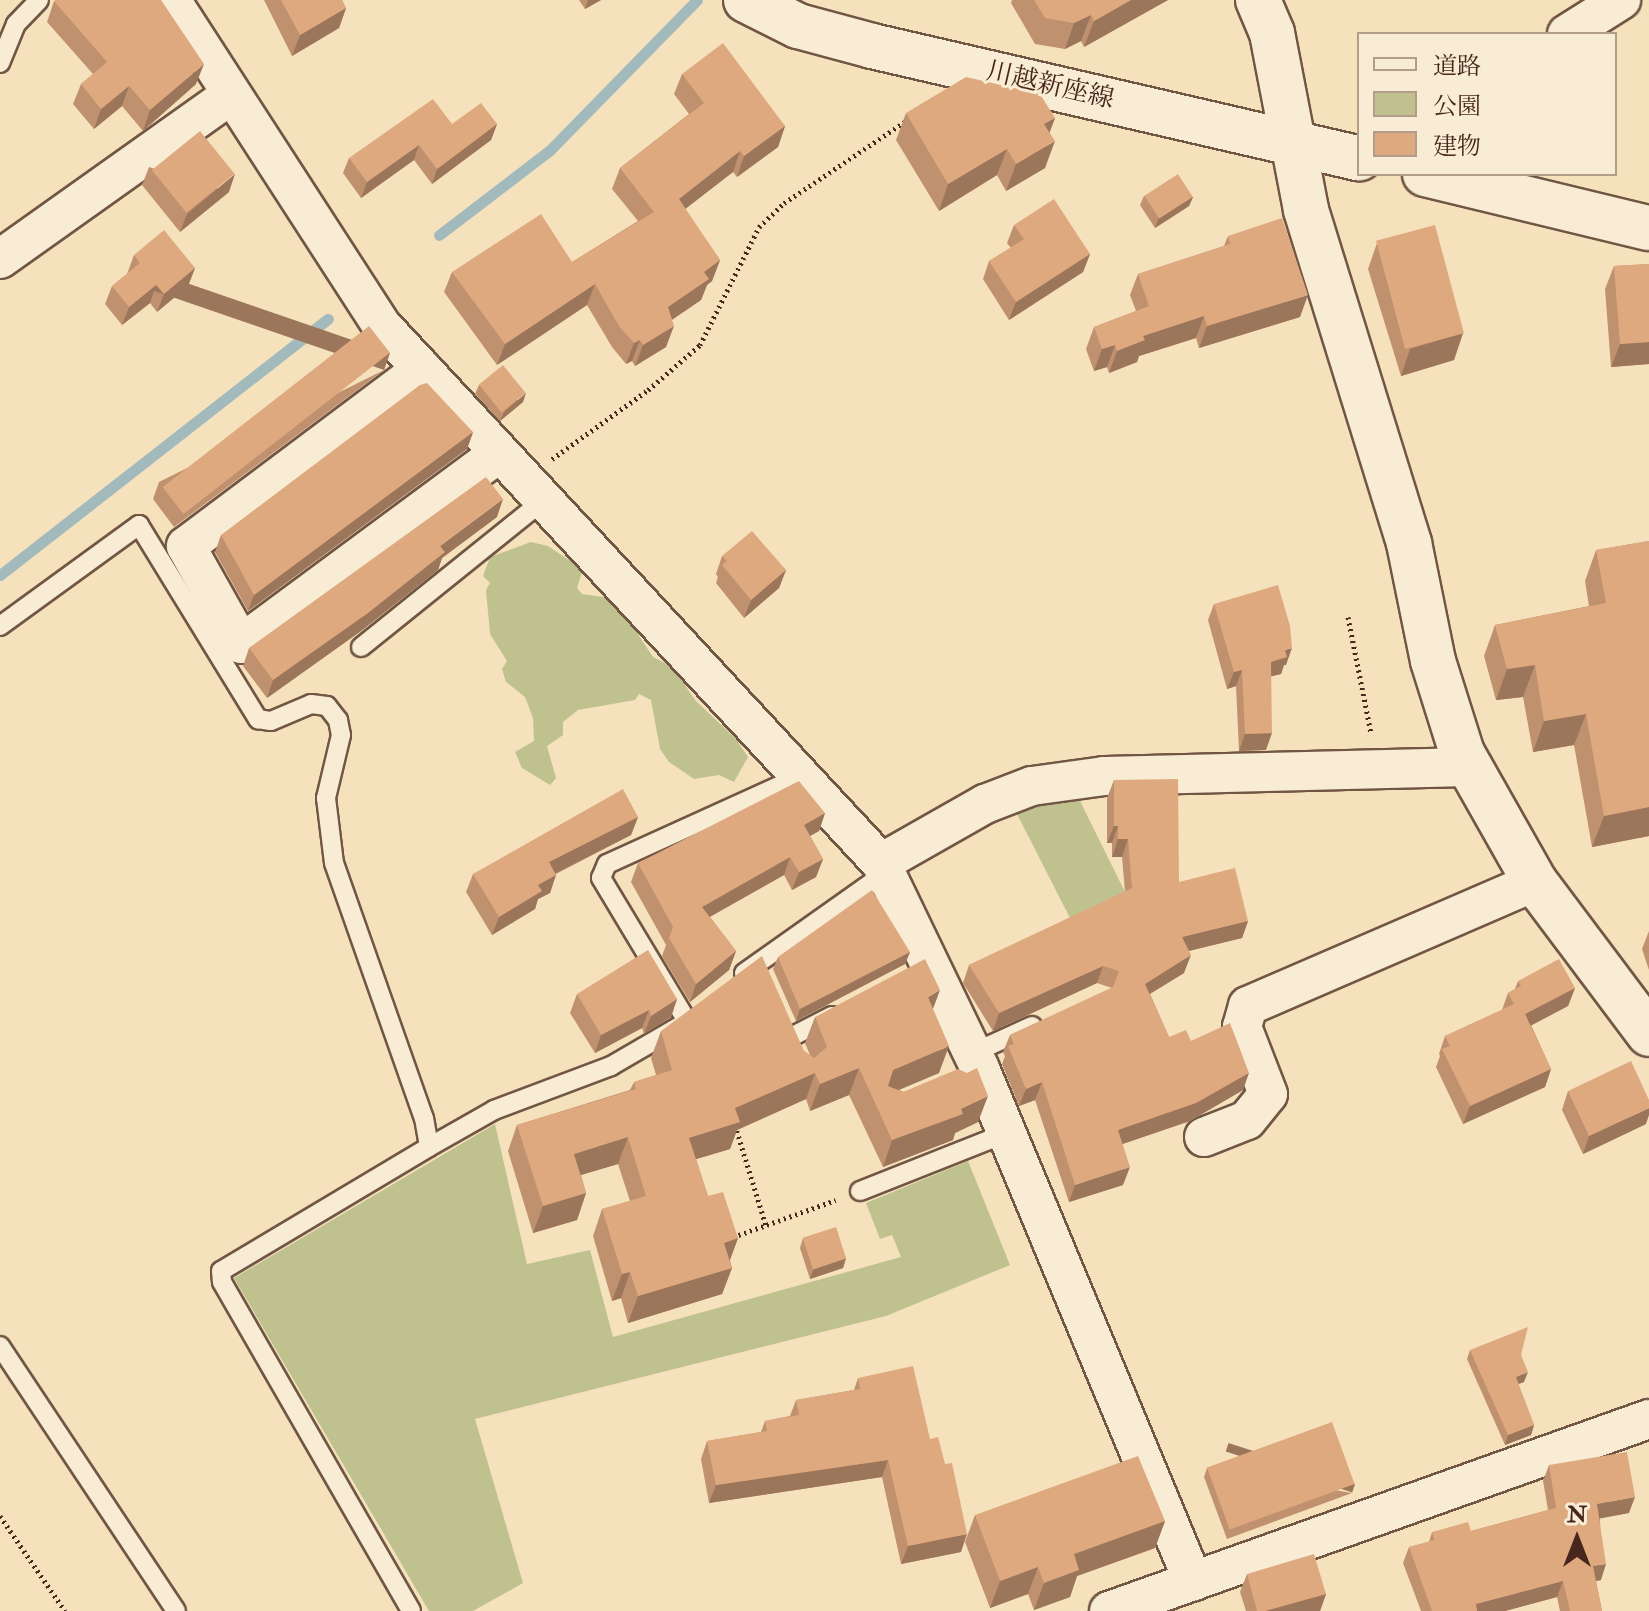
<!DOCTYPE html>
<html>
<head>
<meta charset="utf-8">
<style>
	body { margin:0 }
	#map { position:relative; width:1649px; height:1611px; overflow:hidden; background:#f5e2bd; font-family:"IM FELL Double Pica","Noto Serif JP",serif }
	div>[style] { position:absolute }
	.green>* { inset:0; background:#bfc28f }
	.stream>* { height:11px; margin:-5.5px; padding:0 5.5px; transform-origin:5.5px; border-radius:5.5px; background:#a3babd }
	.path>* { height:5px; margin-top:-2.5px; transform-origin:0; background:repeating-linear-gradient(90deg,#47271b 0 2px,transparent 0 6px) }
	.roads { filter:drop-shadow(2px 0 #725644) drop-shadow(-2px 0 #725644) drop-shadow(0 2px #725644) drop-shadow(0 -2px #725644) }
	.lane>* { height:18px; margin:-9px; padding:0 9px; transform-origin:9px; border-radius:9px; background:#f8ecd4 }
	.street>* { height:38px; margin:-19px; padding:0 19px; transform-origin:19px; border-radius:19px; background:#f8ecd4 }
	.secondary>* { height:44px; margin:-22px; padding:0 22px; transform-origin:22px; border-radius:22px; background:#f8ecd4 }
	.wall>* { inset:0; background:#c0916e }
	.shaded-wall>* { inset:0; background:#9c765a; transform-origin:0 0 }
	.building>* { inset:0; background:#dfa980; transform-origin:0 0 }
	span { translate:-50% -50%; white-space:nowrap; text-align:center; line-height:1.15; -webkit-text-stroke:6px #f8ecd4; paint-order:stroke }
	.street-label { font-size:26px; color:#47271b }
	.legend { position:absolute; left:1357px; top:32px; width:260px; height:144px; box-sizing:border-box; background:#f8ecd4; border:2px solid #b19d8a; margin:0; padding:10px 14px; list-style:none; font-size:24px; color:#47271b }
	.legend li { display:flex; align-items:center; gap:16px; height:40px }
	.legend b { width:40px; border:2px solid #b19d8a }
	.north { position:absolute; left:1537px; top:1499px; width:80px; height:80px; -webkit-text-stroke:6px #f8ecd4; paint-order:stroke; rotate:0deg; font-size:22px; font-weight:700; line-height:32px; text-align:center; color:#47271b }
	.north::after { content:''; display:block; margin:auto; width:28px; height:36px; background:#47271b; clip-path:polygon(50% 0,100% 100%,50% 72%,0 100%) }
</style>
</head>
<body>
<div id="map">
	<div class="green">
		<i style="clip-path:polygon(531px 542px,548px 546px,575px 564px,582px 572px,577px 588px,582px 594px,603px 597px,626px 616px,653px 657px,673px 667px,695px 700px,736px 739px,748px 757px,734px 782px,719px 775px,694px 779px,669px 762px,660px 749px,651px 700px,639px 694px,635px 700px,578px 710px,563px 722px,563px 735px,547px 746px,556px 778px,550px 785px,522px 768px,515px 752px,534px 741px,533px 718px,525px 697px,506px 682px,502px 669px,507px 661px,490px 634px,486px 590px,490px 583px,483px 576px,490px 557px)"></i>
		<i style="clip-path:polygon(1078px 797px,1127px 896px,1071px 920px,1016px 812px)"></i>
		<i style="clip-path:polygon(495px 1124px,527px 1264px,590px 1250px,613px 1337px,901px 1257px,892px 1235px,880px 1239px,866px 1203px,968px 1161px,1010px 1265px,886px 1316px,475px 1419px,523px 1583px,473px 1611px,429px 1611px,234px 1278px)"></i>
	</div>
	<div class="stream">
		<i style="left:439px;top:235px;width:140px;rotate:-37.4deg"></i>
		<i style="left:550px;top:150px;width:210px;rotate:-45.6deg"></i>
		<i style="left:0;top:575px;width:416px;rotate:-38deg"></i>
	</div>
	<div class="path">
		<i style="left:552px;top:459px;width:118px;rotate:-35.7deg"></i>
		<i style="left:648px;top:390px;width:69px;rotate:-40.9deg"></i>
		<i style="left:700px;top:345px;width:132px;rotate:-63.4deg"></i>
		<i style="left:759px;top:227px;width:35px;rotate:-44deg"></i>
		<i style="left:784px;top:203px;width:147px;rotate:-33.9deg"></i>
		<i style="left:1348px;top:617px;width:118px;rotate:78.8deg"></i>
		<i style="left:735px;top:1125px;width:106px;rotate:72.9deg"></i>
		<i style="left:733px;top:1237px;width:109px;rotate:-19.8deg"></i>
		<i style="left:0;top:1516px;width:115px;rotate:55.6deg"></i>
	</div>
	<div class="roads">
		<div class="lane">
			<i style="left:0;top:63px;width:42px;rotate:-67.7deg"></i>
			<i style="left:16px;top:24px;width:33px;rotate:-46deg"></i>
			<i style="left:0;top:626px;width:172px;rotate:-36deg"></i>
			<i style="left:139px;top:525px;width:228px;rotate:58.5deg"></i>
			<i style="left:258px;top:719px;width:13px;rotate:9deg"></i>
			<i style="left:271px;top:721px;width:43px;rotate:-23deg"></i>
			<i style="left:311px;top:704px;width:16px;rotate:7deg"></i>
			<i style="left:327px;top:706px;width:18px;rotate:52deg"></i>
			<i style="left:338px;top:720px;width:15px;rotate:79deg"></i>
			<i style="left:341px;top:735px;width:65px;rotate:103.4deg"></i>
			<i style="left:326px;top:798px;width:65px;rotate:83deg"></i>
			<i style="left:334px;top:863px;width:270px;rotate:70.6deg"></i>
			<i style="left:424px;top:1118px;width:29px;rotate:80deg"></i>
			<i style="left:429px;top:1147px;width:242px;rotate:149.2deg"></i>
			<i style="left:221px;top:1271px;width:11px;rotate:85deg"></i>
			<i style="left:222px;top:1282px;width:379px;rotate:60.1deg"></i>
			<i style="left:361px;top:647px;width:236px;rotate:-38.8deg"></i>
			<i style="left:744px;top:973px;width:173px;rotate:-35.3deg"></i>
			<i style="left:687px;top:1021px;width:167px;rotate:-121deg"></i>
			<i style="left:601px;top:878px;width:15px;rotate:-67deg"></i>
			<i style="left:607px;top:864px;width:213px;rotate:-24.4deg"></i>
			<i style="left:789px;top:1038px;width:48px;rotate:-27.1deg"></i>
			<i style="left:973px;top:1053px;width:65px;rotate:-24.6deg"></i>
			<i style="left:429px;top:1147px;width:75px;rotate:-29.6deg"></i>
			<i style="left:494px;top:1110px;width:125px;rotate:-20.6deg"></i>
			<i style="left:611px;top:1066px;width:78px;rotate:-30.2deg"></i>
			<i style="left:860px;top:1191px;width:155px;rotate:-21.6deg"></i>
			<i style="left:0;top:1346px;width:318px;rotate:56.4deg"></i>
		</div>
		<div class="street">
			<i style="left:171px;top:0;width:388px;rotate:57.1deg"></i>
			<i style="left:382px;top:326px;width:733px;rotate:47.1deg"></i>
			<i style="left:881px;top:863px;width:229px;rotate:64.3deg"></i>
			<i style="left:980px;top:1069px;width:555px;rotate:67.41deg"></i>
			<i style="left:1567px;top:34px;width:64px;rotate:-32.2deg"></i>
			<i style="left:0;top:259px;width:283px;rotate:-35.4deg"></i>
			<i style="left:422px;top:369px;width:295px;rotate:143.1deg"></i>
			<i style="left:186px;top:546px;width:112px;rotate:60.7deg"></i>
			<i style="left:241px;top:644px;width:320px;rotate:-36.5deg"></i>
			<i style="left:881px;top:863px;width:120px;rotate:-29.6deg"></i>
			<i style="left:985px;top:804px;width:50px;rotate:-21deg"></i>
			<i style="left:1032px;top:786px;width:73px;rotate:-7.9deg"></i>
			<i style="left:1104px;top:776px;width:365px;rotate:-1.4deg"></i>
			<i style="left:1204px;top:1137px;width:46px;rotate:-21.6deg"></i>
			<i style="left:1247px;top:1120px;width:33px;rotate:-51deg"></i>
			<i style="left:1268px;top:1094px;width:72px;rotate:-111.2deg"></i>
			<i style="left:1242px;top:1027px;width:22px;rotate:-74deg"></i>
			<i style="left:1248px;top:1006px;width:313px;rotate:-23.4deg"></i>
			<i style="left:1109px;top:1611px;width:573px;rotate:-19.57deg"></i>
		</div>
		<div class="secondary">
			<i style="left:746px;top:0;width:58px;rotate:26.6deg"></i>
			<i style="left:798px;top:26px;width:77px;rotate:15.1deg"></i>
			<i style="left:872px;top:46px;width:500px;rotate:13deg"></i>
			<i style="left:1258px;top:0;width:36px;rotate:67deg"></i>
			<i style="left:1272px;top:33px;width:180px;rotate:79.1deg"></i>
			<i style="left:1306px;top:210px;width:349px;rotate:72.8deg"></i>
			<i style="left:1409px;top:543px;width:120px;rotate:78.5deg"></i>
			<i style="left:1433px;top:661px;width:96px;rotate:72.5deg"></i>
			<i style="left:1462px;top:753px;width:148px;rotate:60.5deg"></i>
			<i style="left:1535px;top:882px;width:190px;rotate:53.1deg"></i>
			<i style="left:1425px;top:174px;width:230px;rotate:13.6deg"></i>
		</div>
	</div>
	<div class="wall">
		<i style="clip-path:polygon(264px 0,342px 0,346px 8px,339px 28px,292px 56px)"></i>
		<i style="clip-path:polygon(579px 0,601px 0,585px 9px)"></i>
		<i style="clip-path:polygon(1012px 0,1168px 0,1084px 47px,1081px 41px,1065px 49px,1035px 44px,1011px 3px)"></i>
		<i style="clip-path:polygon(54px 1px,196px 84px,143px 131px,122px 106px,94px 129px,73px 104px,81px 84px,93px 74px,47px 22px)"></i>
		<i style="clip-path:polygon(682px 74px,785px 126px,778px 147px,737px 177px,733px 172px,685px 209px,720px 260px,712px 281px,707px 285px,701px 300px,672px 320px,666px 347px,635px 366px,632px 361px,626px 364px,612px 347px,587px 305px,497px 365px,444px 292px,452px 272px,572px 262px,638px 221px,612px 189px,620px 168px,689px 114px,674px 94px)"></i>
		<i style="clip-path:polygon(906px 113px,1055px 118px,1049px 132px,1045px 168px,1006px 191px,997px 175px,939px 211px,896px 140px)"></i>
		<i style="clip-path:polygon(452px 124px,497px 124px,491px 140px,432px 184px,414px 160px,361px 198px,343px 173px,349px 158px)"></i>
		<i style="clip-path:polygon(149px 167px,229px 192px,180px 232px,142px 185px)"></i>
		<i style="clip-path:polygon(1144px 196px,1193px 197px,1189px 206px,1155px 228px,1140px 205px)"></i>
		<i style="clip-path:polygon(1014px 225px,1090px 254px,1083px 272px,1009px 320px,983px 279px,989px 261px,1011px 248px,1007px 243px)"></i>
		<i style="clip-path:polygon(1228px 236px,1300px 317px,1199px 348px,1196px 338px,1139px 356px,1137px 362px,1109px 373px,1107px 367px,1094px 371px,1086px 349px,1094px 327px,1136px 311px,1130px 295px,1138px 274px,1224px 246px)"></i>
		<i style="clip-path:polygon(1377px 243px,1463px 333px,1454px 360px,1401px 376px,1368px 269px)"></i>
		<i style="clip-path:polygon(134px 255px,195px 268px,188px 286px,157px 312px,150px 303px,122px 325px,105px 304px,112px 286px,127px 274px)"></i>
		<i style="clip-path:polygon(1649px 264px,1649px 364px,1611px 367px,1605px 289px,1614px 266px)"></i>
		<i style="clip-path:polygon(384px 370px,174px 527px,153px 499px,159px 482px)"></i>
		<i style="clip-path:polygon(479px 385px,523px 402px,500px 421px,475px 394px)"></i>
		<i style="clip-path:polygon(473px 432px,467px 449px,248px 611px,215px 552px,221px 535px)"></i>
		<i style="clip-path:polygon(497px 517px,442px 558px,438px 570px,361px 631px,267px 698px,243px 666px,249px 648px)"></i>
		<i style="clip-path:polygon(1649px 541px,1649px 836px,1592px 847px,1574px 745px,1533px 752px,1523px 697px,1496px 700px,1484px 656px,1495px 625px,1589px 606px,1585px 581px,1596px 550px)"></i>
		<i style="clip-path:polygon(722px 556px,786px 570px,779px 588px,744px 618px,716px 583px,718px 577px,716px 574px)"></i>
		<i style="clip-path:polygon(1214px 604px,1286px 665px,1284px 665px,1281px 674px,1271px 676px,1266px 750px,1239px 751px,1236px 686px,1227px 689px,1208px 620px)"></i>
		<i style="clip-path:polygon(1114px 780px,1179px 882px,1248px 921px,1242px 938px,1189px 951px,1184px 973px,1150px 994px,1169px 1037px,1191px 1041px,1243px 1090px,1190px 1121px,1122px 1144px,1123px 1185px,1069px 1202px,1035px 1100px,1019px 1106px,1002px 1064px,1005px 1056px,1003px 1052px,1010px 1035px,1112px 988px,1097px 983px,993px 1031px,963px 983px,969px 965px,1125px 892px,1122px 857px,1112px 857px,1112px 843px,1107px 843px,1107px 798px)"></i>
		<i style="clip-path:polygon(825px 813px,819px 831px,810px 836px,823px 859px,816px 877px,792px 890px,784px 875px,710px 917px,736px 951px,729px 970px,690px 1002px,662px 956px,666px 945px,631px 882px,638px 863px)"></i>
		<i style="clip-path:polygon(638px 817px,631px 835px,556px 874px,550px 893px,538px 899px,535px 909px,492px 935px,466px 892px,473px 874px)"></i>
		<i style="clip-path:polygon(1649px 931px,1649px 970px,1642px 949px)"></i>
		<i style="clip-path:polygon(910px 952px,905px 964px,796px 1021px,773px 969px,778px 957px)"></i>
		<i style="clip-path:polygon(1518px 981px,1575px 988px,1568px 1006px,1531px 1025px,1551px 1069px,1545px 1087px,1463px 1124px,1436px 1067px,1440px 1056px,1439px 1054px,1445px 1036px,1502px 1010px,1508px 993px,1515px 989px)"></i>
		<i style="clip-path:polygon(577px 994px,677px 999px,671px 1017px,644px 1034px,642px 1028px,595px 1053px,570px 1013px)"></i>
		<i style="clip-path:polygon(933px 1009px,939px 1073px,899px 1090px,978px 1122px,955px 1133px,953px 1140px,883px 1167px,849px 1095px,810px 1111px,806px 1099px,737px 1130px,730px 1149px,696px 1159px,708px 1196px,738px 1238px,730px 1260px,732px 1268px,722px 1294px,628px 1323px,621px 1298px,612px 1301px,593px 1236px,602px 1209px,630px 1201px,618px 1164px,581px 1175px,586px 1193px,577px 1220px,533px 1233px,508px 1151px,517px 1125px,630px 1090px,634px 1082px,656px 1075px,651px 1058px,661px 1031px,804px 1051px,810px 1055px,805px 1043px,815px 1017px)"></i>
		<i style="clip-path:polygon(1568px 1091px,1646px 1124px,1583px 1154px,1562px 1110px)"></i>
		<i style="clip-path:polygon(803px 1238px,846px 1258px,843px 1268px,810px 1279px,800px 1248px)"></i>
		<i style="clip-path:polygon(1470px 1350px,1521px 1355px,1524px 1382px,1518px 1384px,1534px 1425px,1531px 1435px,1505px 1445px,1467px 1359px)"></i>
		<i style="clip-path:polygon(858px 1378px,930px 1439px,961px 1552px,901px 1564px,882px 1477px,709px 1503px,701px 1459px,707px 1441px,761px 1432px,765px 1421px,790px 1416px,796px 1400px,854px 1390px)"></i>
		<i style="clip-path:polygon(1549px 1465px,1629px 1513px,1600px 1518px,1601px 1580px,1596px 1581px,1602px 1611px,1560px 1611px,1557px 1597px,1505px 1611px,1421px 1611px,1403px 1563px,1409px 1547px,1429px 1542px,1432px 1532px,1471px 1531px,1548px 1510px,1543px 1481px)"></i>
		<i style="clip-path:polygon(1207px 1468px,1352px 1493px,1227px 1539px,1204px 1477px)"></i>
		<i style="clip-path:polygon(975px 1515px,1165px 1521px,1155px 1548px,1077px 1576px,1070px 1597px,1034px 1610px,1028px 1594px,990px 1608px,965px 1542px)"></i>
		<i style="clip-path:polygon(1247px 1574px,1326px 1594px,1320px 1611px,1246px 1611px,1240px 1592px)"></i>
	</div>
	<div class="shaded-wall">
		<i style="clip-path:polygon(588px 0,601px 0,585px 9px)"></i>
		<i style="clip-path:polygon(1131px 0,1168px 0,1084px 47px,1094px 21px)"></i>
		<i style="clip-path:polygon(346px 8px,339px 28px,292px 56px,300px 35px)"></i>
		<i style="clip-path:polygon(1091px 15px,1081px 41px,1065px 49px,1074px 23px)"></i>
		<i style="clip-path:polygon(204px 64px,196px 84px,143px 131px,150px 110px)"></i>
		<i style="clip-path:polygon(129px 86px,122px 106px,94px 129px,101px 109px)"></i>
		<i style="clip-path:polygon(1055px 118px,1045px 145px,1044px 124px)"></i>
		<i style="clip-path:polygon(497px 124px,491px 140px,432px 184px,437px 169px)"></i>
		<i style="clip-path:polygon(785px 126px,778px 147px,737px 177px,744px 156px)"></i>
		<i style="clip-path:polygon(1055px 141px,1045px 168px,1006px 191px,1016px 164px)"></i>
		<i style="clip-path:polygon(419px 145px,414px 160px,361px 198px,367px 182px)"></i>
		<i style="clip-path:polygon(1007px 149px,997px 175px,939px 211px,948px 184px)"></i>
		<i style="clip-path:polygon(740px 151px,733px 172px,671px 220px,679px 199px)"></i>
		<i style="clip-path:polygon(235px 174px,229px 192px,180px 232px,187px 214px)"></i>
		<i style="clip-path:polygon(1193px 197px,1189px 206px,1155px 228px,1158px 219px)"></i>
		<i style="clip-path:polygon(1090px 254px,1083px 272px,1009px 320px,1016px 302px)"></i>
		<i style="clip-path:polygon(720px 260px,712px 281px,707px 285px,701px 300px,661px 327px,668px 307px,704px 272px)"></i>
		<i style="clip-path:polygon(195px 268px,188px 286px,157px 312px,164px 294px)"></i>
		<i style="clip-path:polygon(595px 284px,587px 305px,497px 365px,505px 344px)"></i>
		<i style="clip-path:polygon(156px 285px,150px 303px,122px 325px,129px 307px)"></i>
		<i style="clip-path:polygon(1308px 295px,1300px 317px,1199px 348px,1207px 326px)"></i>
		<i style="clip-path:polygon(1204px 316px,1196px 338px,1139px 356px,1137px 362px,1109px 373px,1117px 351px,1143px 336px)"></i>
		<i style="clip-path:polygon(674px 326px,666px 347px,635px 366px,643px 345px)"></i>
		<i style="clip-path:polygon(1463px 333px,1454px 360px,1401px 376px,1410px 349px)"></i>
		<i style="clip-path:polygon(640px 340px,632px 361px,626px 364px,634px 343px)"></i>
		<i style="clip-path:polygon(1649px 342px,1649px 364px,1611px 367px,1620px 344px)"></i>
		<i style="clip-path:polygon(1115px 345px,1107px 367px,1094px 371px,1102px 349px)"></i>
		<i style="left:390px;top:353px;width:18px;height:262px;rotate:109deg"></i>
		<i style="clip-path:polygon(526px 393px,523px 402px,500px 421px,504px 412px)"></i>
		<i style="clip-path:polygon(473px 432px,467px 449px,248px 611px,254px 595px)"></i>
		<i style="clip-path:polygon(503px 499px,497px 517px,442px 558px,438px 570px,361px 631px,267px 698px,273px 680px,440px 546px)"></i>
		<i style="clip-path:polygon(786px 570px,779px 588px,744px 618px,751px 600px)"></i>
		<i style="clip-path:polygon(1292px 648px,1286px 665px,1284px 665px,1281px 674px,1265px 678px,1271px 662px,1285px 650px)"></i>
		<i style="clip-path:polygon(1535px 665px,1523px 697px,1496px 700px,1507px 669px)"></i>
		<i style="clip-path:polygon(1242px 670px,1236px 686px,1227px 689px,1234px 672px)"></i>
		<i style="clip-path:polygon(1586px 714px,1574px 745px,1533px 752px,1544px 721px)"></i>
		<i style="clip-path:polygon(1272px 733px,1266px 750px,1239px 751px,1245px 734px)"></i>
		<i style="clip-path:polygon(1649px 807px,1649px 836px,1592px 847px,1604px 816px)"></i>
		<i style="clip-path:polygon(825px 813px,819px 831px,797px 843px,804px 825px)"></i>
		<i style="clip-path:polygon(638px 817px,631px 835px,542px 880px,549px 862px)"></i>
		<i style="clip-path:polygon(1114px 826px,1118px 826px,1112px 843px,1107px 843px)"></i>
		<i style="clip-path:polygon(1118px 839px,1128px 839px,1122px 857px,1112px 857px)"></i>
		<i style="clip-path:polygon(790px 857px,784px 875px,695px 925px,702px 907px)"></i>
		<i style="clip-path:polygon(823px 859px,816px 877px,792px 890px,799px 872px)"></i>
		<i style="clip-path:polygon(556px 875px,550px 893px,538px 899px,535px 909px,492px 935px,499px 917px,538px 885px)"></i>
		<i style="clip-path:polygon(1248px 921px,1242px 938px,1176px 954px,1182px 937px)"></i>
		<i style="clip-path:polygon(736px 951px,729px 970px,690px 1002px,696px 984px)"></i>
		<i style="clip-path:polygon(910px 952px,905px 964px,796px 1021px,800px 1009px)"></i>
		<i style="clip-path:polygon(1191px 955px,1184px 973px,1138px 1001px,1145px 984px)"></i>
		<i style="clip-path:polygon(1103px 966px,1097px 983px,993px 1031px,999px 1013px)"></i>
		<i style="clip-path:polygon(1575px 988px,1568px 1006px,1519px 1032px,1525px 1014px)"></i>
		<i style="clip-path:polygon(940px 990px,930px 1017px,928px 997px)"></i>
		<i style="clip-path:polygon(677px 999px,671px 1017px,644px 1034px,651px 1016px)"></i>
		<i style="clip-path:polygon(649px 1010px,642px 1028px,595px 1053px,601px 1035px)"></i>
		<i style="clip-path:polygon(949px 1046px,939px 1073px,884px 1096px,893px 1070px)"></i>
		<i style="clip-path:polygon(859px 1068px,849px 1095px,810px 1111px,820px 1084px)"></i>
		<i style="clip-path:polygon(1551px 1069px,1545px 1087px,1463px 1124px,1470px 1106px)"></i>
		<i style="clip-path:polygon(815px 1073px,806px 1099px,737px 1130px,730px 1149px,680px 1164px,689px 1138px,735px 1108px)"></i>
		<i style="clip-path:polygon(1249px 1073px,1243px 1090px,1190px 1121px,1111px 1148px,1118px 1130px)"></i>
		<i style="clip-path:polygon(1042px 1082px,1035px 1100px,1019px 1106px,1026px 1089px)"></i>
		<i style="clip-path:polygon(988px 1096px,978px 1122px,955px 1133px,953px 1140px,883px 1167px,892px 1140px)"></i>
		<i style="clip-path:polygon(1649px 1108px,1649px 1115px,1646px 1124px,1583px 1154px,1589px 1136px)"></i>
		<i style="clip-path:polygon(628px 1137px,618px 1164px,564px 1180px,574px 1154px)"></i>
		<i style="clip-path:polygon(1130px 1167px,1123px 1185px,1069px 1202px,1075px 1185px)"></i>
		<i style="clip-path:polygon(586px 1193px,577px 1220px,533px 1233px,543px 1206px)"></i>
		<i style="clip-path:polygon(738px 1238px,728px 1265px,724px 1243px)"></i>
		<i style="clip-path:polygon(846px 1258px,843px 1268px,810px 1279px,813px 1270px)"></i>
		<i style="clip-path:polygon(732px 1268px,722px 1294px,628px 1323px,638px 1296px)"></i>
		<i style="clip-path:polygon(630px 1272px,621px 1298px,612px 1301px,622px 1274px)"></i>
		<i style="clip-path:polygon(1528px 1372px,1524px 1382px,1513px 1386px,1516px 1377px)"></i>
		<i style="clip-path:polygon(1534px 1425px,1531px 1435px,1505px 1445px,1508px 1435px)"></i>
		<i style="clip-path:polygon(888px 1460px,882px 1477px,709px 1503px,716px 1485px)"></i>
		<i style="left:1355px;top:1484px;width:9px;height:133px;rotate:108deg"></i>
		<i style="clip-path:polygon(1635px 1497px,1629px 1513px,1592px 1520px,1597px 1504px)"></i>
		<i style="clip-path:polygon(1165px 1521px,1155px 1548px,1077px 1576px,1070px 1597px,1034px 1610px,1044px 1583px,1074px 1554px)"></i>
		<i style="clip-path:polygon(967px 1534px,961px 1552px,901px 1564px,908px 1546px)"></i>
		<i style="clip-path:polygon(1606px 1564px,1601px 1580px,1587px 1583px,1593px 1566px)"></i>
		<i style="clip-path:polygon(1038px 1567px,1028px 1594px,990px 1608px,1000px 1581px)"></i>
		<i style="clip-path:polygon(1563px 1581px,1557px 1597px,1505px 1611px,1473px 1611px,1476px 1604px)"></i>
		<i style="clip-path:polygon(1326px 1594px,1320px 1611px,1265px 1611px)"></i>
	</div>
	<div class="building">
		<i style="clip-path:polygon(55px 0,161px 0,204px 64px,150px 110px,129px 86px,101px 109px,81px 84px,107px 62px,54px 1px)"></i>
		<i style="clip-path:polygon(281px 0,342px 0,346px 8px,300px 35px)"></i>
		<i style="clip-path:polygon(1034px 0,1131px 0,1094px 21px,1091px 15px,1074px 23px,1045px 18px)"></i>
		<i style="clip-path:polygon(723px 43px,785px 126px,744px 156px,740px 151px,679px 199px,720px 260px,704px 272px,709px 279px,668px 307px,674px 326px,643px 345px,640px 340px,634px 343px,619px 326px,595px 284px,505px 344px,452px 272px,541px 214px,572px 262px,654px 212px,620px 168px,704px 103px,682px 74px)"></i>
		<i style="clip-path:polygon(966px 77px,1040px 94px,1055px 118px,1044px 124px,1055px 141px,1016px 164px,1007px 149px,948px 184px,906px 113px)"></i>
		<i style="clip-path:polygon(433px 99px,452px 124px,481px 103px,497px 124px,437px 169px,419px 145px,367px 182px,349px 158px)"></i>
		<i style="left:200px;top:131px;width:55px;height:62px;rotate:51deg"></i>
		<i style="left:1178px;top:174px;width:27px;height:40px;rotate:57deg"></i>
		<i style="clip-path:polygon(1054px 199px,1090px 254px,1016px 302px,989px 261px,1024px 239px,1014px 225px)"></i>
		<i style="clip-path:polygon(1282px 218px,1308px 295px,1207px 326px,1204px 316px,1143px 336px,1145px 340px,1117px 351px,1115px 345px,1102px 349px,1094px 327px,1149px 306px,1138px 274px,1230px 244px,1228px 236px)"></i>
		<i style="left:1435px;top:225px;width:112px;height:61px;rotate:75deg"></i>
		<i style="clip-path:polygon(164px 230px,195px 268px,164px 294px,156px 285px,129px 307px,112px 286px,140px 263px,134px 255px)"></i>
		<i style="clip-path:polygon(1649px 264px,1649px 342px,1620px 344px,1614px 266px)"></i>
		<i style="left:369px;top:326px;width:34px;height:262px;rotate:52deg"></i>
		<i style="left:503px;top:365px;width:36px;height:31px;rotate:51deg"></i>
		<i style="clip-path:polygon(427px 383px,473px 432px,254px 595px,221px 535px,420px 385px)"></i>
		<i style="clip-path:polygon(486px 477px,503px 499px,440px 546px,445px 552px,368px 613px,273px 680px,249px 648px)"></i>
		<i style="clip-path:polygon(752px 531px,786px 570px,751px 600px,722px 565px,727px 561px,722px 556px)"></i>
		<i style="clip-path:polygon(1649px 541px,1649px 807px,1604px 816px,1586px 714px,1544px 721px,1535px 665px,1507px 669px,1495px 625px,1606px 603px,1596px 550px)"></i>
		<i style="clip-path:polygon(1278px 585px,1290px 626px,1292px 648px,1285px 650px,1287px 657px,1271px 662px,1272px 733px,1245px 734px,1242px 670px,1234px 672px,1214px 604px)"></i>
		<i style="clip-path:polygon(1178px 779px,1179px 882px,1235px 868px,1248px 921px,1182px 937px,1191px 955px,1145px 984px,1169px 1037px,1186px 1030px,1191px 1041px,1230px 1023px,1249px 1073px,1196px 1103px,1118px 1130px,1130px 1167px,1075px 1185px,1042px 1082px,1026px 1089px,1008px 1046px,1014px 1044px,1010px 1035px,1113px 987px,1119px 971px,1103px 966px,999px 1013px,969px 965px,1132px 888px,1128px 839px,1118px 839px,1118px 826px,1114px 826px,1114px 780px)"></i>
		<i style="clip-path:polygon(799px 781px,825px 813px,804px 825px,823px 859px,799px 872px,790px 857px,702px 907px,736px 951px,696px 984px,669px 938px,673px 927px,638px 863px)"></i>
		<i style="clip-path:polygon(623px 789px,638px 817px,549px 862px,556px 875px,538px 885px,542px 891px,499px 917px,473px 874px)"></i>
		<i style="clip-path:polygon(872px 890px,910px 952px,800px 1009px,778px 957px)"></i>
		<i style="clip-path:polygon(648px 950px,677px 999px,651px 1016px,649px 1010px,601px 1035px,577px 994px)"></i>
		<i style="clip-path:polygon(762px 956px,804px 1051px,814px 1058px,827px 1047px,815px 1017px,925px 959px,940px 990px,928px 997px,949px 1046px,893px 1070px,888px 1086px,903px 1092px,958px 1069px,967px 1073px,977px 1068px,988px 1096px,961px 1109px,963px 1114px,892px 1140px,859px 1068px,820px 1084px,815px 1073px,735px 1108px,740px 1122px,689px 1138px,708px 1196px,723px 1192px,738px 1238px,724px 1243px,732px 1268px,638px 1296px,630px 1272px,622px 1274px,602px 1209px,646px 1196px,628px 1137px,574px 1154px,586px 1193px,543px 1206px,517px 1125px,636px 1089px,634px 1082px,672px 1070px,661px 1031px)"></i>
		<i style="clip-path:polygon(1559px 959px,1575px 988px,1525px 1014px,1551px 1069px,1470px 1106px,1442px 1049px,1450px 1046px,1445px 1036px,1514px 1004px,1508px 993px,1521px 986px,1518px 981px)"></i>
		<i style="clip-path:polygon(1631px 1061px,1649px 1100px,1649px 1108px,1589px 1136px,1568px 1091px)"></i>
		<i style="left:836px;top:1227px;width:33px;height:35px;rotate:72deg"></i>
		<i style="clip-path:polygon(1528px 1327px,1521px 1355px,1528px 1372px,1516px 1377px,1534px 1425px,1508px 1435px,1470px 1350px)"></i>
		<i style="clip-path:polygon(913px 1366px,930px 1439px,938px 1437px,945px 1464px,952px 1463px,967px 1534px,908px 1546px,888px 1460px,716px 1485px,707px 1441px,767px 1431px,765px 1421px,799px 1415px,796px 1400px,860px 1389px,858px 1378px)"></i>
		<i style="left:1332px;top:1422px;width:66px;height:133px;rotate:70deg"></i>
		<i style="clip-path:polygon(1627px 1452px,1635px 1497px,1597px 1504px,1606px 1564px,1593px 1566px,1602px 1611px,1570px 1611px,1563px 1581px,1476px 1604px,1477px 1611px,1432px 1611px,1409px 1547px,1434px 1540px,1432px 1532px,1468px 1522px,1471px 1531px,1556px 1508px,1549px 1465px)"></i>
		<i style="clip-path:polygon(1138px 1456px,1165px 1521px,1074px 1554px,1079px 1570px,1044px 1583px,1038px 1567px,1000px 1581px,975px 1515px)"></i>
		<i style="clip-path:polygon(1314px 1554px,1326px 1594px,1265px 1611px,1257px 1611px,1247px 1574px)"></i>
	</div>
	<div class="street-label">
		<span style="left:1050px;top:86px;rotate:13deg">川越新座線</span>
	</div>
	<ul class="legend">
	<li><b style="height:10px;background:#f8ecd4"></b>道路</li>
	<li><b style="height:22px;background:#bfc28f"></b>公園</li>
	<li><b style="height:22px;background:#dfa980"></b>建物</li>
	</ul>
	<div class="north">N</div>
</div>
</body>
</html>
